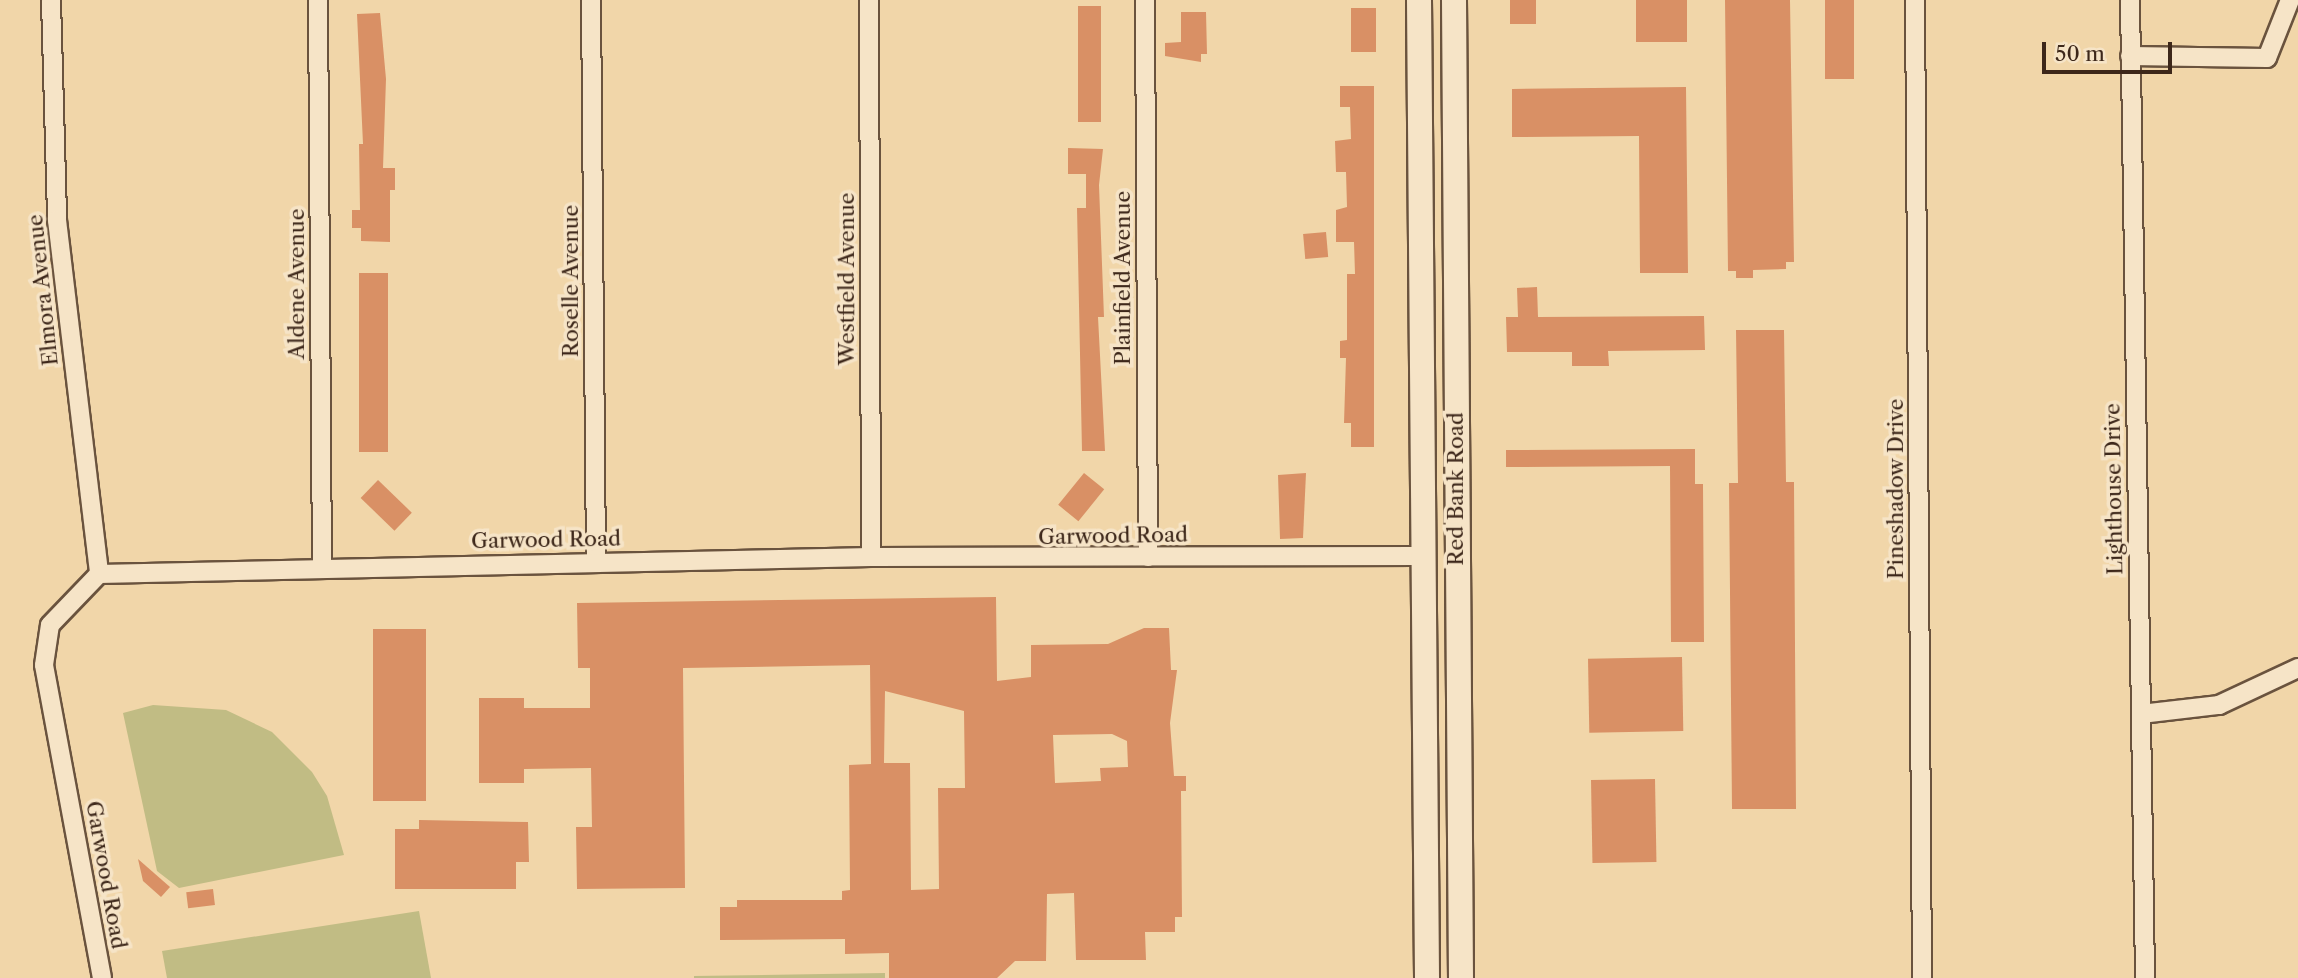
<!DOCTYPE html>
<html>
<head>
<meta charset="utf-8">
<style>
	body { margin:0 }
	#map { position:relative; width:2298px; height:978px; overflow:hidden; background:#f1d6a9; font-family:"Libre Caslon Text",serif }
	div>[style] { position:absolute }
	.green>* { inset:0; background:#c1bc84 }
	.building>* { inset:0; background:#d99065; transform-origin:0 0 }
	.roads { filter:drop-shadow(2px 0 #6a533e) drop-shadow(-2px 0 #6a533e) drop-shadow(0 2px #6a533e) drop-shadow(0 -2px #6a533e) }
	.street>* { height:18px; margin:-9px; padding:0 9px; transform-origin:9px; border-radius:9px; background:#f6e4c7 }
	.secondary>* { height:24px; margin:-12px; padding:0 12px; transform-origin:12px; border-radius:12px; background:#f6e4c7 }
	span { translate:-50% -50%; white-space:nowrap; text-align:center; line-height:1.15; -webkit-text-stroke:7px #f6e4c7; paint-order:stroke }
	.street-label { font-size:21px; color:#3d271a }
	.scale { position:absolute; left:2042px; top:42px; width:130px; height:32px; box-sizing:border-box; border:4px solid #3d271a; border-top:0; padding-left:9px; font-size:21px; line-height:24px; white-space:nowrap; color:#3d271a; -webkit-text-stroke:5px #f6e4c7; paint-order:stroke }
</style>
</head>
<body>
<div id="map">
	<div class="green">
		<i style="clip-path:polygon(153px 705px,226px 710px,272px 732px,312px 772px,327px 796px,344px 855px,179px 888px,157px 871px,123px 713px)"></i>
		<i style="clip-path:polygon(419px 911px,431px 978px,167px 978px,162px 951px)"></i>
		<i style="clip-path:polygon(885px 973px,885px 978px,694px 978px,694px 976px)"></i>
	</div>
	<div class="building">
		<i style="left:1510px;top:0;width:26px;height:24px"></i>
		<i style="left:1636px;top:0;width:51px;height:42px"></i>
		<i style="clip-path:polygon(1725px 0,1790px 0,1794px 262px,1786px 262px,1786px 269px,1753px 270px,1753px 278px,1736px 278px,1736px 271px,1728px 271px)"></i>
		<i style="left:1825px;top:0;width:29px;height:79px"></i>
		<i style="left:1078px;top:6px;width:23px;height:116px"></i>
		<i style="left:1351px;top:8px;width:25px;height:44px"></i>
		<i style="clip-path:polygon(1181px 12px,1206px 12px,1207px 54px,1201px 54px,1201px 62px,1165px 56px,1165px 43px,1181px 42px)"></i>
		<i style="clip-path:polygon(380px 13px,386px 79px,383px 168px,395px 168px,395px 190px,390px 190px,390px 242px,361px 241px,361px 228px,352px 228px,352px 210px,360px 210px,359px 144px,363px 144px,357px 14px)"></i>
		<i style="clip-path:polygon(1340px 86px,1374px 86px,1374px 447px,1351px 447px,1351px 423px,1344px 423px,1346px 358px,1340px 358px,1340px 341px,1347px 340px,1347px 274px,1355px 274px,1354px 242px,1336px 242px,1336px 210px,1347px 207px,1346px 172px,1336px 172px,1335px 141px,1351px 139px,1350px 107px,1340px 107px)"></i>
		<i style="clip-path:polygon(1686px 87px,1688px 273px,1640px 273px,1639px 136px,1512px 137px,1512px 89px)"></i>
		<i style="clip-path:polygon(1068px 148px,1103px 149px,1099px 185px,1104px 317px,1098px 317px,1105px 451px,1082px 451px,1077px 208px,1086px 208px,1086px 174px,1068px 174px)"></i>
		<i style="left:1326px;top:232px;width:25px;height:23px;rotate:85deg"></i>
		<i style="left:359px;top:273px;width:29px;height:179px"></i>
		<i style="clip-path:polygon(1537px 287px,1538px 317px,1704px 316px,1705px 350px,1608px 351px,1609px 366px,1572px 366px,1572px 352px,1507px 352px,1506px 317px,1518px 317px,1517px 288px)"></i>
		<i style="clip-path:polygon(1736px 330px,1784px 330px,1786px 482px,1794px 482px,1796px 809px,1732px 809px,1729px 483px,1738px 483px)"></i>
		<i style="clip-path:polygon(1695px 449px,1695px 484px,1703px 484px,1704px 642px,1671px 642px,1670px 466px,1506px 467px,1506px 450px)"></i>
		<i style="left:1084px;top:473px;width:26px;height:41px;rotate:39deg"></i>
		<i style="clip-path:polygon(1306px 473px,1303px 538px,1280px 539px,1278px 475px)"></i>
		<i style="left:378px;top:480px;width:47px;height:25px;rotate:44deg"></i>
		<i style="clip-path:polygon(evenodd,996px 597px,997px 681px,1031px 677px,1031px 645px,1108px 644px,1144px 628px,1169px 628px,1171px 670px,1177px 670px,1170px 723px,1174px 776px,1186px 776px,1186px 791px,1181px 791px,1182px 917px,1175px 917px,1175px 932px,1145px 932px,1146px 960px,1076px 960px,1074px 893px,1047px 894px,1046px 961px,1015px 961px,997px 978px,889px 978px,889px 953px,845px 954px,845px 939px,720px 940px,720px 907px,737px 907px,737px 900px,842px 900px,842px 891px,850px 890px,849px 765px,871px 764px,870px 665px,683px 668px,685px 888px,577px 889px,576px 827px,592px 827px,591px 768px,524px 769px,524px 783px,479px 783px,479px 698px,524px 698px,524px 708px,590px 708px,590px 668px,578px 668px,577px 603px,996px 597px,885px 691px,964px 711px,965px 788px,938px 788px,939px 889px,911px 890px,910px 763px,884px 763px,885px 691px,996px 597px,1112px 734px,1127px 741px,1128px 767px,1100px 768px,1101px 781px,1055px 783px,1053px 735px,1112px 734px)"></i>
		<i style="left:373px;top:629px;width:53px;height:172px"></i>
		<i style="left:1682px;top:657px;width:74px;height:94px;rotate:89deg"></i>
		<i style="left:1655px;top:779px;width:83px;height:64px;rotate:89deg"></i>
		<i style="clip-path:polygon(419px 820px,528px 822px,529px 862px,516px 862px,516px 889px,395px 889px,395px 829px,419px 829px)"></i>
		<i style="clip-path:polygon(138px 859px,170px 887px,161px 897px,143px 881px)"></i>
		<i style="left:213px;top:889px;width:16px;height:27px;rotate:83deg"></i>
	</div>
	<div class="roads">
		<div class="street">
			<i style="left:51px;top:0;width:220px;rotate:88.4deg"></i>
			<i style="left:57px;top:220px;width:356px;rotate:83.2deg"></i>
			<i style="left:318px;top:0;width:567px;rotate:89.6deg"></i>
			<i style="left:591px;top:0;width:562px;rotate:89.49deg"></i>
			<i style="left:869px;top:0;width:557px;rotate:89.79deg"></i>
			<i style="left:1145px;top:0;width:557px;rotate:89.69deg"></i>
			<i style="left:1915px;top:0;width:978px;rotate:89.59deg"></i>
			<i style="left:2130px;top:0;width:978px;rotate:89.12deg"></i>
			<i style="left:2130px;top:56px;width:137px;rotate:0.8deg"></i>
			<i style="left:2267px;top:58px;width:62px;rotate:-68.4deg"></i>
			<i style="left:2141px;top:714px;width:79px;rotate:-6.6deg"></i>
			<i style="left:2219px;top:705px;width:87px;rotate:-25.1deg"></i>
			<i style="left:102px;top:978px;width:318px;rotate:-100.5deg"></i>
			<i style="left:44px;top:665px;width:40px;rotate:-81.5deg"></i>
			<i style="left:50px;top:625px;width:71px;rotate:-46.1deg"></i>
			<i style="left:99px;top:574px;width:772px;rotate:-1.26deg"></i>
			<i style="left:871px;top:557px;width:552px;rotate:-0.1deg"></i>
		</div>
		<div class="secondary">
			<i style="left:1419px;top:0;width:978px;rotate:89.53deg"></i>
			<i style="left:1454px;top:0;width:978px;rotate:89.59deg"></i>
		</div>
	</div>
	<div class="street-label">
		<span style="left:1123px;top:278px;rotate:-90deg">Plainfield Avenue</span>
		<span style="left:847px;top:279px;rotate:-90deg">Westfield Avenue</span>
		<span style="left:571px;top:281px;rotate:-90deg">Roselle Avenue</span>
		<span style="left:297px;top:284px;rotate:-90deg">Aldene Avenue</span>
		<span style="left:43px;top:290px;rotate:-96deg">Elmora Avenue</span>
		<span style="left:1456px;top:489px;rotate:-90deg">Red Bank Road</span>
		<span style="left:1896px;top:489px;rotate:-90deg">Pineshadow Drive</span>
		<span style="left:2114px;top:489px;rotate:-91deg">Lighthouse Drive</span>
		<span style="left:1113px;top:536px;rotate:-1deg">Garwood Road</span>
		<span style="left:546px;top:540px;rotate:-1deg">Garwood Road</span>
		<span style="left:106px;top:875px;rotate:80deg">Garwood Road</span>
	</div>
	<div class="scale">50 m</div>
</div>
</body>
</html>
